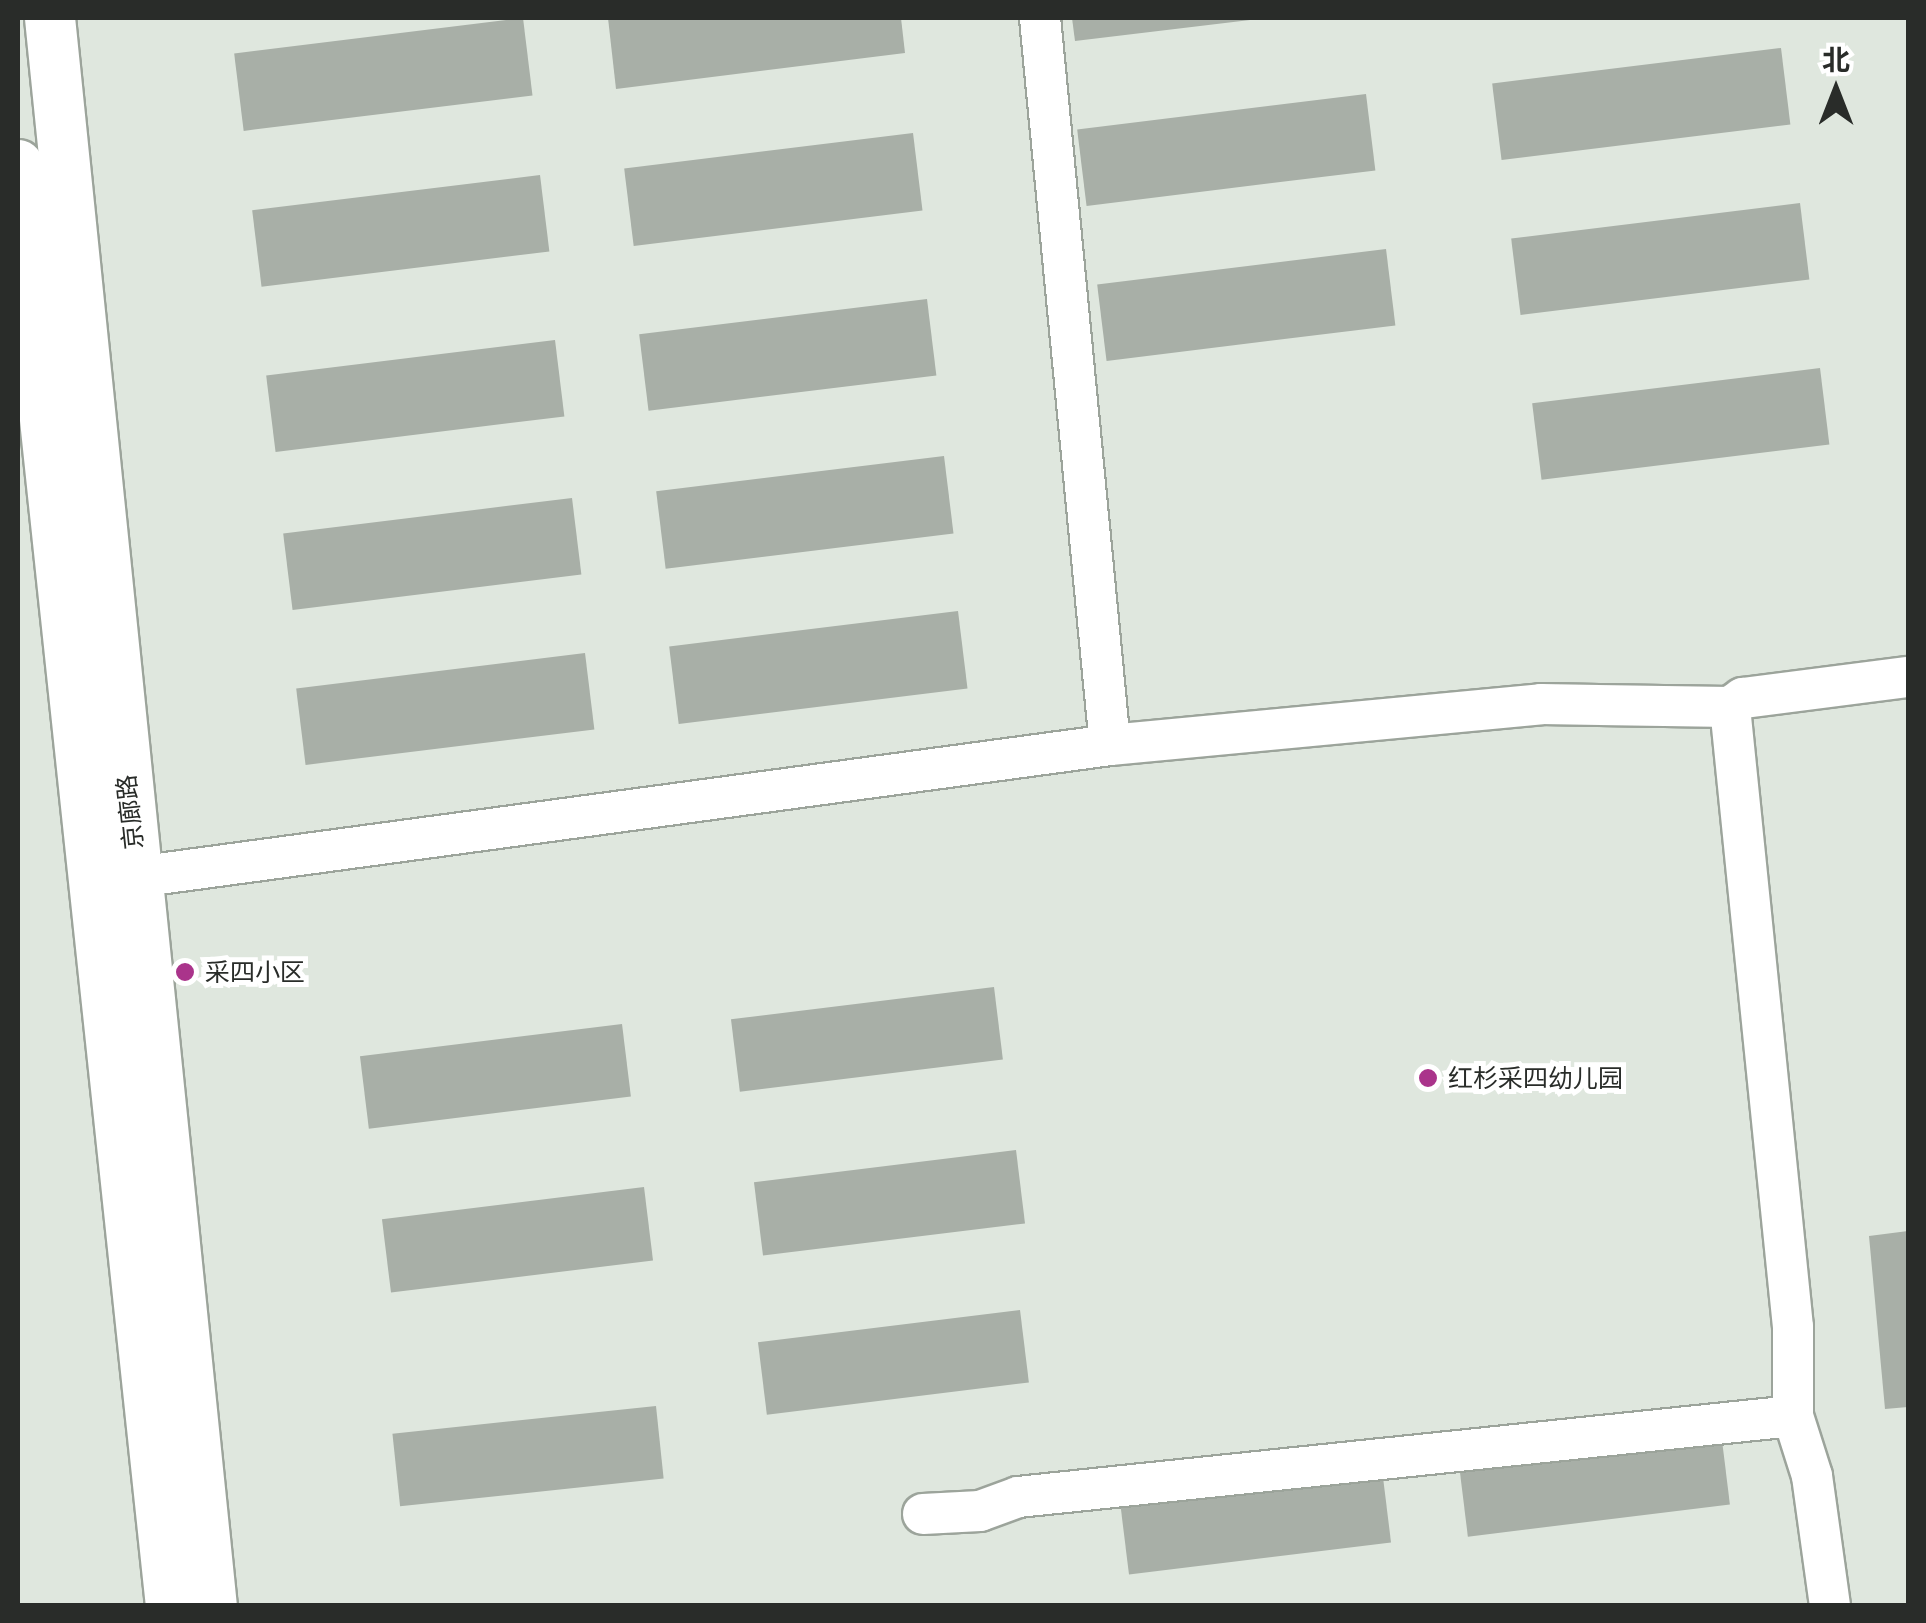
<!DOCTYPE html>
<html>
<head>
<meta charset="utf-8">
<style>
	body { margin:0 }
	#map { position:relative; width:1926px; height:1623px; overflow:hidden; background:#dfe7de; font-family:Inter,"Noto Sans SC",sans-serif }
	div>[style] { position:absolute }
	.building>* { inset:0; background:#a8afa7; transform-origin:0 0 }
	.roads { filter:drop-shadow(2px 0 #9ca49b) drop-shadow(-2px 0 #9ca49b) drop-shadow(0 2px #9ca49b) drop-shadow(0 -2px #9ca49b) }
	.minor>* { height:40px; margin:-20px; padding:0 20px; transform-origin:20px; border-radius:20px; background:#fff }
	.tertiary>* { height:50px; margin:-25px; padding:0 25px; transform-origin:25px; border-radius:25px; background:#fff }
	.dots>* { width:28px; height:28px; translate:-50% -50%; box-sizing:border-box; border:5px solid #fff; border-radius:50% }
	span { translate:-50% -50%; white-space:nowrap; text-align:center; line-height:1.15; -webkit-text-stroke:10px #fff; paint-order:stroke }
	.street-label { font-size:25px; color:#292c29 }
	.poi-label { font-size:25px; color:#292c29 }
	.left { translate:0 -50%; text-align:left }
	.frame { position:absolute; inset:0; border:20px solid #292c29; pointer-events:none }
	.north { position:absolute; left:1786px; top:40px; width:100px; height:100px; -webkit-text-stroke:8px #fff; paint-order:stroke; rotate:0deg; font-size:28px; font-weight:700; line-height:40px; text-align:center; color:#292c29 }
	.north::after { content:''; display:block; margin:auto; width:35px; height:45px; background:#292c29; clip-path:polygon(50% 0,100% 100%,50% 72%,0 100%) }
</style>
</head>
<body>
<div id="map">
	<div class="building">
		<i style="left:523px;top:18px;width:78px;height:291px;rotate:83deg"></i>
		<i style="clip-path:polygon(608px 18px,901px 18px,905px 53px,616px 89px)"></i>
		<i style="clip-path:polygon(1072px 18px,1250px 18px,1250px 20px,1075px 41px)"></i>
		<i style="left:1781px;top:48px;width:77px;height:291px;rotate:83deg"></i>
		<i style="left:1366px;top:94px;width:77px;height:291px;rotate:83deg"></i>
		<i style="left:913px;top:133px;width:78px;height:291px;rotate:83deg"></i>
		<i style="left:540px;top:175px;width:77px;height:290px;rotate:83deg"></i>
		<i style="left:1800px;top:203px;width:77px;height:291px;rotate:83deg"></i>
		<i style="left:1386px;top:249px;width:77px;height:291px;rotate:83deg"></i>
		<i style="left:927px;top:299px;width:77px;height:290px;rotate:83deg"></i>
		<i style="left:555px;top:340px;width:77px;height:291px;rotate:83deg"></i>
		<i style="left:1820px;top:368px;width:77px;height:290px;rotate:83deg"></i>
		<i style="left:944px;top:456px;width:78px;height:290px;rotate:83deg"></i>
		<i style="left:572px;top:498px;width:77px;height:291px;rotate:83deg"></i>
		<i style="left:958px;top:611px;width:78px;height:291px;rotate:83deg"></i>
		<i style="left:585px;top:653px;width:77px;height:291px;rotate:83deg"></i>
		<i style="left:994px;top:987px;width:73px;height:265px;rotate:83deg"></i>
		<i style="left:622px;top:1024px;width:73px;height:264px;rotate:83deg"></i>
		<i style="left:1016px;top:1150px;width:74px;height:264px;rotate:83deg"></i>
		<i style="left:644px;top:1187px;width:74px;height:264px;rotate:83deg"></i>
		<i style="clip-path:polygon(1908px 1231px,1908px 1407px,1885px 1409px,1869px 1236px)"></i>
		<i style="left:1020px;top:1310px;width:73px;height:264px;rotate:83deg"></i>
		<i style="left:656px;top:1406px;width:73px;height:265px;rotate:84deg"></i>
		<i style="left:1721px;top:1432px;width:73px;height:264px;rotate:83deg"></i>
		<i style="left:1382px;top:1469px;width:74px;height:264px;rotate:83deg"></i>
	</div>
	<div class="roads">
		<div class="minor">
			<i style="left:1040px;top:18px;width:730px;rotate:84.5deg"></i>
			<i style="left:1730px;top:707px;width:623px;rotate:84.2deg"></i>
			<i style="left:1793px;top:1327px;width:89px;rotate:90deg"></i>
			<i style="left:1793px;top:1416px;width:63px;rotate:72.4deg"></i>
			<i style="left:1812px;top:1476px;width:131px;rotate:82.1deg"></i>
			<i style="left:107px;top:881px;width:1012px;rotate:-7.72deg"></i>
			<i style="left:1110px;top:745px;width:433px;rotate:-5.4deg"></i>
			<i style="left:1541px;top:704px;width:189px;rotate:0.9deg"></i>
			<i style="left:1730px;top:707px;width:16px;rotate:-35deg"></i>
			<i style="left:1743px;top:698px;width:166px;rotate:-7.3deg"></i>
			<i style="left:923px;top:1514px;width:57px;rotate:-3deg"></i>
			<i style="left:980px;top:1511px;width:40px;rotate:-20.2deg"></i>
			<i style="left:1018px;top:1497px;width:779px;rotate:-5.97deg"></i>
		</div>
		<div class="tertiary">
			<i style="left:50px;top:18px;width:1596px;rotate:84.18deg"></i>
			<i style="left:18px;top:165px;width:1449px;rotate:83.94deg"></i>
		</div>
	</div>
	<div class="dots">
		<i style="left:185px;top:972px;background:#aa348b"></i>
		<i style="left:1428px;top:1078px;background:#aa348b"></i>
	</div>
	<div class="street-label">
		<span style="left:130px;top:812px;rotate:-96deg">京廊路</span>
	</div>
	<div class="poi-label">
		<span class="left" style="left:205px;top:972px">采四小区</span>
		<span class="left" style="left:1448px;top:1078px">红杉采四幼儿园</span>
	</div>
	<div class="frame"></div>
	<div class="north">北</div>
</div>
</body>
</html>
